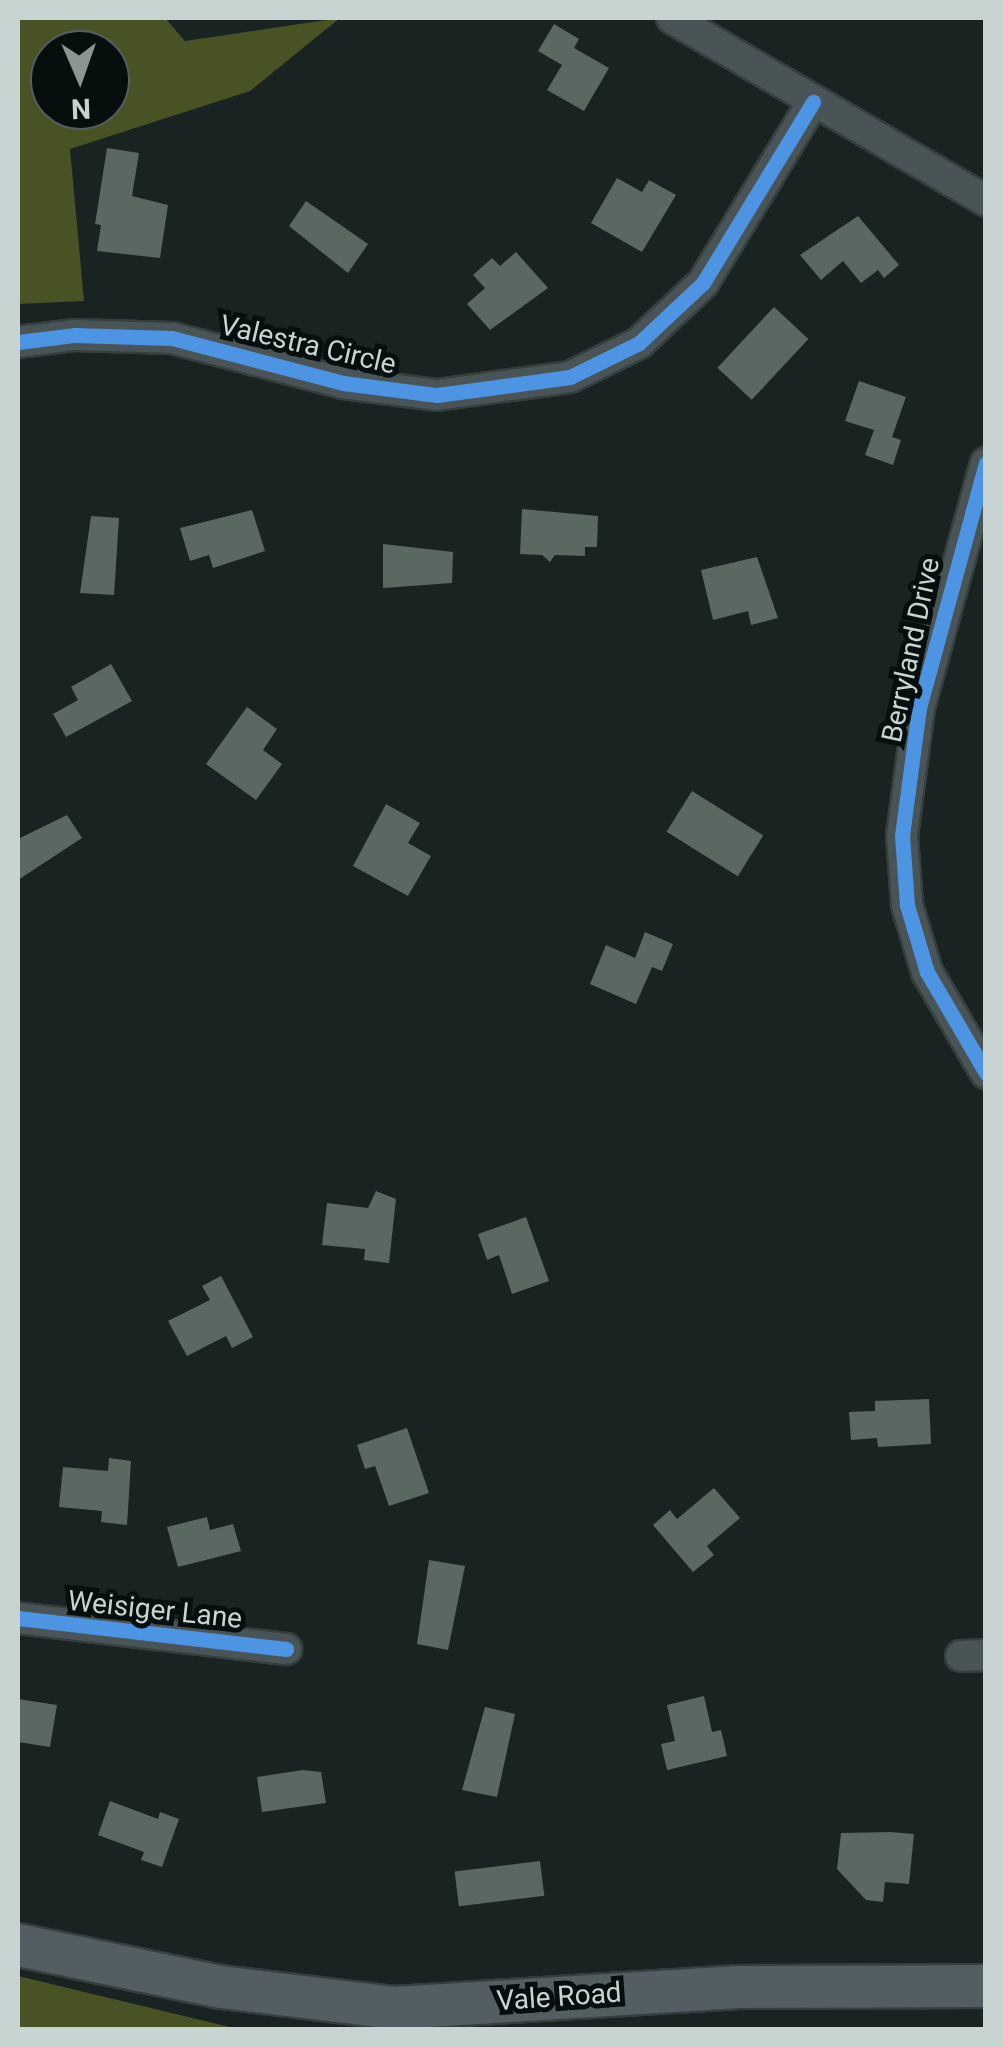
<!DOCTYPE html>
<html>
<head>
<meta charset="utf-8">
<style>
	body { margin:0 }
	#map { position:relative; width:1003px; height:2047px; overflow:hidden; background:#192422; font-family:Roboto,sans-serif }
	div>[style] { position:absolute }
	.forest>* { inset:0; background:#485225 }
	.building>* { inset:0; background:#596860; transform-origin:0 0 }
	.roads { filter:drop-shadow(2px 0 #363f3d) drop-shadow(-2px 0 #363f3d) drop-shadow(0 2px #363f3d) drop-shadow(0 -2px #363f3d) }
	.minor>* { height:30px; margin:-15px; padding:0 15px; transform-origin:15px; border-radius:15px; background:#495456 }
	.secondary>* { height:42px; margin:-21px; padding:0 21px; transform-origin:21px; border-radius:21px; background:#525e61 }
	.cycleway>* { height:15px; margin:-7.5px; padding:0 7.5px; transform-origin:7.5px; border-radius:7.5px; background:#4d94e3 }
	span { translate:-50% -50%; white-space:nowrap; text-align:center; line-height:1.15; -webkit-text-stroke:10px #070f0e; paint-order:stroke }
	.street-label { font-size:28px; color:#c8d4d2 }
	.frame { position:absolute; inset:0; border:20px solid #c8d4d2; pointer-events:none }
	.north { position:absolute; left:30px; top:30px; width:100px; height:100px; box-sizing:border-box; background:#070f0e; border:2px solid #545e5c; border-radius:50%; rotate:178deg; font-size:28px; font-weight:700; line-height:40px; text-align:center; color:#c8d4d2 }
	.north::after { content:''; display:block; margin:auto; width:35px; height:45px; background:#8b9694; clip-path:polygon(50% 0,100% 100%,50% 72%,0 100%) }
</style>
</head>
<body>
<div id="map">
	<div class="forest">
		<i style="clip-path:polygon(evenodd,18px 18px,165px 18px,185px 41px,340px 18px,250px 91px,70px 149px,84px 301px,18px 304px,18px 18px,50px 50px,110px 50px,110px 110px,50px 110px,50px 50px)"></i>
		<i style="clip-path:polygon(18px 1976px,238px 2029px,18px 2029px)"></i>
	</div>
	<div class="building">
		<i style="clip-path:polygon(554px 24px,579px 39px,574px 48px,609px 68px,584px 111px,547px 90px,562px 65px,538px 51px)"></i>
		<i style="clip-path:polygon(107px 148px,139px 153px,132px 196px,168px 205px,160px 258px,97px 251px,101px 225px,95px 224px)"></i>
		<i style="clip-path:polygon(617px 178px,642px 192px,649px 180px,676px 195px,642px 252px,591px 223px)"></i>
		<i style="clip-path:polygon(306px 201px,368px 244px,348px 273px,289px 226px)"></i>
		<i style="clip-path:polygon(858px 216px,899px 265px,884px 278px,878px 270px,861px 283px,843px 261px,821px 280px,800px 255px)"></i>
		<i style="clip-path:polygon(516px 252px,548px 288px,490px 330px,467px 304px,485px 288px,473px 275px,492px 258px,500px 266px)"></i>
		<i style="left:774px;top:307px;width:47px;height:83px;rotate:43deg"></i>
		<i style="clip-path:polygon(859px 381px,906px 397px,892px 437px,901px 440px,893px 465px,865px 455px,874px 430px,845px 421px)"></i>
		<i style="clip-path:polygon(522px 509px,598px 516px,597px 547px,585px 547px,585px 556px,555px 555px,550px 562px,542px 555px,520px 554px)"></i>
		<i style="clip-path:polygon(252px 510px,265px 551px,213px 568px,209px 555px,190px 561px,180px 528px)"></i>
		<i style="clip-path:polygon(91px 516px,119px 518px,114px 595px,80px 593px)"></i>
		<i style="clip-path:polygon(383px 544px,453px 552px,452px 583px,383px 588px)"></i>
		<i style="clip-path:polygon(757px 557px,778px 618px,751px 625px,748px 611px,713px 620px,701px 570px)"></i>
		<i style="clip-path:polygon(111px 664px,132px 701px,66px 737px,53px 714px,78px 700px,71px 687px)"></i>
		<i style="clip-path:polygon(247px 707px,277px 729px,263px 750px,282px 764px,256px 800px,206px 764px)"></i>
		<i style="left:692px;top:791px;width:84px;height:48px;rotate:32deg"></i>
		<i style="clip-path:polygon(386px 804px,420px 823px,408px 843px,431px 856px,408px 896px,353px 866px)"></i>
		<i style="clip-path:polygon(67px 815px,82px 838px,18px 880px,18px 839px)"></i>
		<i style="clip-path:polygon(645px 932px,673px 944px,662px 971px,652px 967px,636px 1004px,590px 984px,606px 945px,635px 958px)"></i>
		<i style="clip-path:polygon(376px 1191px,396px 1199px,389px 1263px,364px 1260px,365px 1249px,322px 1245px,327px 1203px,368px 1208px)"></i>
		<i style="clip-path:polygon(526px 1217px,549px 1281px,512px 1294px,499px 1255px,487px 1260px,478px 1234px)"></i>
		<i style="clip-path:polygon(221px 1276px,253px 1337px,232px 1348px,226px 1336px,187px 1356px,168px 1321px,210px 1300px,202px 1286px)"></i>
		<i style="clip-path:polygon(929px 1399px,931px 1444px,878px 1447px,877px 1438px,851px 1440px,849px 1412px,875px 1411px,875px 1401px)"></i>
		<i style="clip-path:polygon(407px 1428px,429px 1493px,389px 1506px,375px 1466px,365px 1469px,357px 1445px)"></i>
		<i style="clip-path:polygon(109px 1458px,131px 1461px,127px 1525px,101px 1522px,102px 1511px,59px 1507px,63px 1467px,108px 1471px)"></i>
		<i style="clip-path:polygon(714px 1488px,740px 1518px,707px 1546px,714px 1555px,693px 1572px,653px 1525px,670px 1510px,677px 1519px)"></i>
		<i style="clip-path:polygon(207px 1517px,210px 1530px,233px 1524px,241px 1551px,178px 1567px,167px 1527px)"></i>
		<i style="clip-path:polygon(429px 1560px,465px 1566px,448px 1650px,417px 1644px)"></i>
		<i style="clip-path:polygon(704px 1696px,712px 1732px,721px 1730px,727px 1756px,667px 1770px,661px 1744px,675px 1741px,667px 1705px)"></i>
		<i style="clip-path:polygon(18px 1699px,57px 1705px,50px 1747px,18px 1742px)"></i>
		<i style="clip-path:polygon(485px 1707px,515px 1714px,497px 1797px,462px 1790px)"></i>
		<i style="clip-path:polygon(303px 1770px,321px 1772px,326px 1803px,262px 1812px,257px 1777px)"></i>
		<i style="clip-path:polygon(110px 1801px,158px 1819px,160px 1812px,179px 1819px,162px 1867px,141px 1860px,144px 1852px,98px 1835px)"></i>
		<i style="clip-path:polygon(890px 1832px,914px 1834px,909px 1884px,885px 1882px,883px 1902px,866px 1900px,837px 1869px,841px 1833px)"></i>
		<i style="left:540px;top:1861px;width:35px;height:86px;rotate:83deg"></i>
	</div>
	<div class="roads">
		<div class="minor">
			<i style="left:672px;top:18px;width:363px;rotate:30.2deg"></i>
			<i style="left:18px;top:342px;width:56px;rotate:-7.1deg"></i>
			<i style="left:74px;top:335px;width:98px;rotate:1.8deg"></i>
			<i style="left:172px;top:338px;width:177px;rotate:14.7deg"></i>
			<i style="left:343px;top:383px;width:95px;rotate:7.3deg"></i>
			<i style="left:437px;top:395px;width:134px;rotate:-7.7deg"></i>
			<i style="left:570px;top:377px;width:77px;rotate:-26.2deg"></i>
			<i style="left:639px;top:343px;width:88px;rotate:-43.2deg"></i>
			<i style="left:703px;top:283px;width:212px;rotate:-58.7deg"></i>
			<i style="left:986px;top:463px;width:254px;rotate:105.3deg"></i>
			<i style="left:919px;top:708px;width:128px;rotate:97.6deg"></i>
			<i style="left:902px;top:835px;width:70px;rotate:85.9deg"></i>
			<i style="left:907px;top:905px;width:70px;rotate:73.4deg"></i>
			<i style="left:927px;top:972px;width:117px;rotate:59.7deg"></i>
			<i style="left:18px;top:1618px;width:270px;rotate:6.6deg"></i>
			<i style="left:961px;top:1656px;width:25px;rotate:-2deg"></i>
		</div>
		<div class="secondary">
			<i style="left:18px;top:1945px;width:207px;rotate:11.7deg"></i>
			<i style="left:221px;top:1987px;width:175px;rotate:6.9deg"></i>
			<i style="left:395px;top:2008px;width:341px;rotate:-3.5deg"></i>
			<i style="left:735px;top:1987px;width:251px;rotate:-0.2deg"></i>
		</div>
	</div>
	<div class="cycleway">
		<i style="left:18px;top:342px;width:56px;rotate:-7.1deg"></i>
		<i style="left:74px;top:335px;width:98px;rotate:1.8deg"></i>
		<i style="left:172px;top:338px;width:177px;rotate:14.7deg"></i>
		<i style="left:343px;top:383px;width:95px;rotate:7.3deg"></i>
		<i style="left:437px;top:395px;width:134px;rotate:-7.7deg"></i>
		<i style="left:570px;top:377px;width:77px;rotate:-26.2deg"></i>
		<i style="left:639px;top:343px;width:88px;rotate:-43.2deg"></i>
		<i style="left:703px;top:283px;width:212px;rotate:-58.7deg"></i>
		<i style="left:986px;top:463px;width:254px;rotate:105.3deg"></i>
		<i style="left:919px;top:708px;width:128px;rotate:97.6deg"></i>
		<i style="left:902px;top:835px;width:70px;rotate:85.9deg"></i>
		<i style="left:907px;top:905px;width:70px;rotate:73.4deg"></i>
		<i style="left:927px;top:972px;width:117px;rotate:59.7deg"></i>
		<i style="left:18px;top:1618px;width:270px;rotate:6.6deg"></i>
	</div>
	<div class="street-label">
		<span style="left:308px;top:345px;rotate:13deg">Valestra Circle</span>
		<span style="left:911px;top:650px;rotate:-78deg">Berryland Drive</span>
		<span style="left:155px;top:1610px;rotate:6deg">Weisiger Lane</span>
		<span style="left:559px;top:1997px;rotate:-4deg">Vale Road</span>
	</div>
	<div class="frame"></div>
	<div class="north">N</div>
</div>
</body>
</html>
